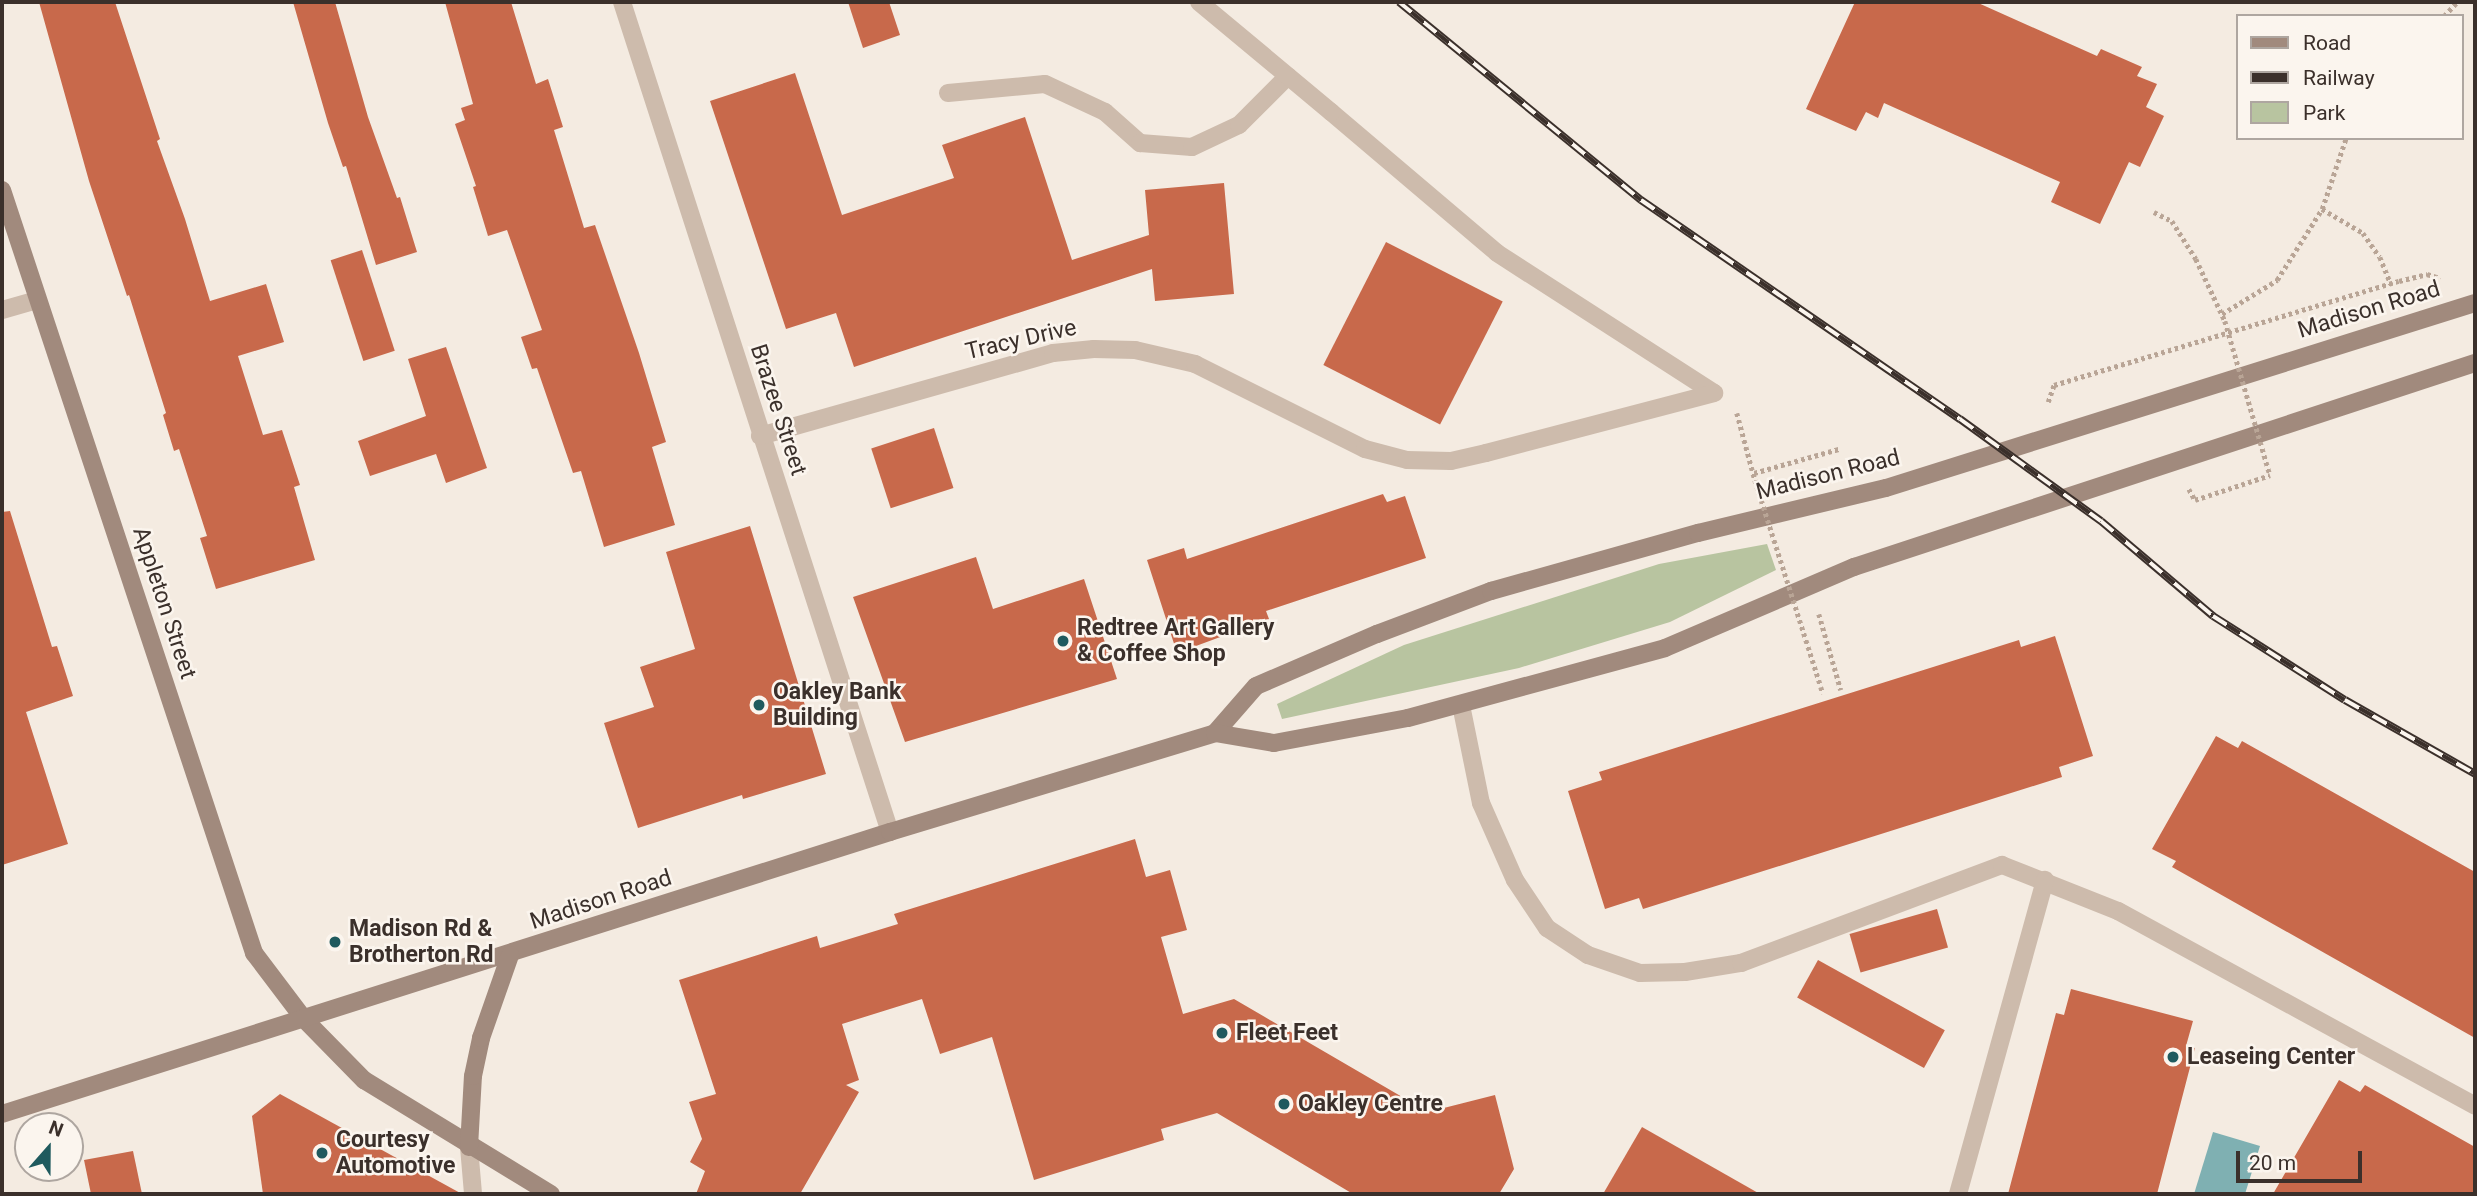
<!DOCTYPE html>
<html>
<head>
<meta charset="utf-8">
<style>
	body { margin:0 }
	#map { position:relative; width:2477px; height:1196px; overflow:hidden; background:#f4ebe1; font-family:Roboto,sans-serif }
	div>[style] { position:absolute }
	.green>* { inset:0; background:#b8c4a0 }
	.water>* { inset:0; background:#7fb0b2 }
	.building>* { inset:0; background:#c8694b; transform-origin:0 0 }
	.path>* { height:4.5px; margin-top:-2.25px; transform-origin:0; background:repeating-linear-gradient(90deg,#b9a596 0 3.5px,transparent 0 7px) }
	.lane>* { height:18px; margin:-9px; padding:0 9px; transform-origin:9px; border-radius:9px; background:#cdbbac }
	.street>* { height:18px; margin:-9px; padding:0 9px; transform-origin:9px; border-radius:9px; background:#cdbbac }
	.secondary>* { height:18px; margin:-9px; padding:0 9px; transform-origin:9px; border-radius:9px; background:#a18a7d }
	.rail>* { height:8px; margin-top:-4px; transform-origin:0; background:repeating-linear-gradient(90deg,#fbf5ee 0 16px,#3b302b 0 32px); box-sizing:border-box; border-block:2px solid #3b302b }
	.path-bridge>* { height:4.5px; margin-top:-2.25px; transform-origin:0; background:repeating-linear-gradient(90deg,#b9a596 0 3.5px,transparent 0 7px) }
	.dots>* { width:19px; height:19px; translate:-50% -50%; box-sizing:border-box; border:4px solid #fbf5ee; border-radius:50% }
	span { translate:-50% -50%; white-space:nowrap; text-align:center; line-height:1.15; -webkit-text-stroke:5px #fbf5ee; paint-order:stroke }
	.street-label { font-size:23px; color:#3b302b }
	.poi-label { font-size:23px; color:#3b302b; font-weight:700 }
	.left { translate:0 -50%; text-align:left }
	.frame { position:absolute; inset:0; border:4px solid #3b302b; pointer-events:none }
	.legend { position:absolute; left:2236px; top:14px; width:228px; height:126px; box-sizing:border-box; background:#fbf5ee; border:2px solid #aea6a0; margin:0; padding:9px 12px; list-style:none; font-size:21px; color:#3b302b }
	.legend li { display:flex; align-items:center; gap:14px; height:35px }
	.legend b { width:35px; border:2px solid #aea6a0 }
	.north { position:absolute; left:14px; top:1112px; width:70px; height:70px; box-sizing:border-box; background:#fbf5ee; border:2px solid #aea6a0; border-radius:50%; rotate:21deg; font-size:19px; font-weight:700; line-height:28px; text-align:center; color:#3b302b }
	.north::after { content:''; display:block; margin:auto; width:24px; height:32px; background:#1f5a5e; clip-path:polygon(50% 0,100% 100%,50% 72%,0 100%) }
	.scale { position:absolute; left:2236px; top:1151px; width:126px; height:32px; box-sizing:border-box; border:4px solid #3b302b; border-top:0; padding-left:9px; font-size:21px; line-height:24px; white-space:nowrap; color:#3b302b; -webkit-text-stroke:5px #fbf5ee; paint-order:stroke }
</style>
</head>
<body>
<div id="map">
	<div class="green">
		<i style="clip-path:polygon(1767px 544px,1776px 570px,1670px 622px,1519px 668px,1282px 719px,1277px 704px,1404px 645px,1659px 564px)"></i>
	</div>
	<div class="water">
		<i style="clip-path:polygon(2213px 1132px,2260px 1146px,2245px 1194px,2194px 1194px)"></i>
	</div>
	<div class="building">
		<i style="clip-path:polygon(39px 2px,115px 2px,160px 139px,157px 141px,185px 219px,210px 301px,266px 284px,284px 342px,238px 356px,263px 435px,282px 430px,300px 485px,294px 487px,315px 560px,216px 589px,200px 538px,207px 536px,179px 449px,174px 451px,163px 415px,166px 413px,129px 295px,127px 296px,89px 181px)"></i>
		<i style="clip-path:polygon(293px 2px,335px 2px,368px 117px,397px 198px,400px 197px,417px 252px,376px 265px,346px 166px,343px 167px,328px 123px)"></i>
		<i style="clip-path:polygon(445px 2px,511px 2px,536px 84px,548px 79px,563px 127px,554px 130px,584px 228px,595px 225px,639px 353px,666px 442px,652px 447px,675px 525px,604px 547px,581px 471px,573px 473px,537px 368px,532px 369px,521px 337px,542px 330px,507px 230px,488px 236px,473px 187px,476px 186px,455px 124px,465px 120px,461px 108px,473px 104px)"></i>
		<i style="clip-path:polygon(848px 2px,889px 2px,900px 35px,863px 48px)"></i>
		<i style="clip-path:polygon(1855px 2px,1976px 2px,2097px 56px,2101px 49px,2142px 67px,2137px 76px,2157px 84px,2146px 107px,2164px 116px,2140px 167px,2129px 162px,2100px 224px,2051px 202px,2060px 182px,1884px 103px,1878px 118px,1866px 112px,1856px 131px,1806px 109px)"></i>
		<i style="clip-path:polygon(795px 73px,842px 215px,954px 178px,942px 145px,1025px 117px,1072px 260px,1149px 235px,1145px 190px,1224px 183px,1234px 294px,1155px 301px,1152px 269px,854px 367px,836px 313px,786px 329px,710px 101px)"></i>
		<i style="left:1386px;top:242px;width:131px;height:138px;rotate:27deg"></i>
		<i style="left:362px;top:250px;width:106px;height:33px;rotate:72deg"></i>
		<i style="clip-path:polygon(446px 347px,487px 468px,446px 483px,436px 454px,370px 476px,358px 441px,426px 416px,408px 359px)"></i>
		<i style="left:934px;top:428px;width:63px;height:66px;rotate:72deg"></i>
		<i style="clip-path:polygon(1383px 494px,1387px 502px,1405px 496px,1426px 558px,1266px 611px,1269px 619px,1177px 653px,1147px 560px,1184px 548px,1187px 559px)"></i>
		<i style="clip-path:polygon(10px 511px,52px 647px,57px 646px,73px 696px,26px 712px,68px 844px,2px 865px,2px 512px)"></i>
		<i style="clip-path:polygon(750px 526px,826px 774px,743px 799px,742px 795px,638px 828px,604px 723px,654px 707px,640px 667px,695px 649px,666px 552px)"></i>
		<i style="clip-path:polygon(976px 557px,993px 609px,1084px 579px,1117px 679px,905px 742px,853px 597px)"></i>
		<i style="clip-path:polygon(2055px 636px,2093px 756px,2059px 767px,2062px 777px,1643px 909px,1639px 898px,1605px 909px,1568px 791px,1602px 780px,1599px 772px,2019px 640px,2021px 647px)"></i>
		<i style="clip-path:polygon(2216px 736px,2238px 748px,2242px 741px,2475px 872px,2475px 1038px,2172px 867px,2176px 861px,2152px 849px)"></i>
		<i style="clip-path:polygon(1135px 839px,1146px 877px,1170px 870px,1187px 930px,1161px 937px,1183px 1014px,1234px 999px,1428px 1112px,1495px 1095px,1514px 1169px,1499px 1194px,1353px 1194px,1217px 1113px,1161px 1129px,1164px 1140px,1034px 1180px,992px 1037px,940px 1054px,922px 999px,842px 1024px,859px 1080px,846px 1085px,859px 1092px,800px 1194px,696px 1194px,705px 1171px,690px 1162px,702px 1139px,689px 1102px,716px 1094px,679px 980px,817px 936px,820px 948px,898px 924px,894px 914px)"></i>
		<i style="left:1937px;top:909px;width:40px;height:91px;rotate:74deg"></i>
		<i style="left:1818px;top:960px;width:145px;height:43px;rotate:29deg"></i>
		<i style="clip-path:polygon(2071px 989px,2193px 1021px,2186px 1046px,2195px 1048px,2157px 1194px,2008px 1194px,2056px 1013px,2064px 1015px)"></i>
		<i style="clip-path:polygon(2339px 1080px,2360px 1092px,2365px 1085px,2475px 1147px,2475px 1194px,2273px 1194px)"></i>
		<i style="clip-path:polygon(280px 1094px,462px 1194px,263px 1194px,252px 1116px)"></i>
		<i style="clip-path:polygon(1642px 1127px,1760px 1194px,1603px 1194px)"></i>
		<i style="clip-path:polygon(133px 1151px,142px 1194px,91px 1194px,84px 1160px)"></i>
	</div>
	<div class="path">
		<i style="left:2444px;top:16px;width:19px;rotate:-47deg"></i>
		<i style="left:2322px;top:209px;width:48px;rotate:30.3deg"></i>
		<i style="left:2363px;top:233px;width:29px;rotate:55deg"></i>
		<i style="left:2380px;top:257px;width:29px;rotate:68deg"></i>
		<i style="left:2154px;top:212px;width:20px;rotate:27deg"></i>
		<i style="left:2172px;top:221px;width:45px;rotate:57.7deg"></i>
		<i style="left:2196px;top:259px;width:68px;rotate:64.9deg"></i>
		<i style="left:2222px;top:314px;width:65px;rotate:-31.7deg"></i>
		<i style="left:2277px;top:280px;width:84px;rotate:-57.6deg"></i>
		<i style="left:2322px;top:209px;width:75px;rotate:-71.3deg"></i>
		<i style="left:2048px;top:402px;width:18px;rotate:-71deg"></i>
		<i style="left:2054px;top:385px;width:360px;rotate:-16.8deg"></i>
		<i style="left:2399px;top:281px;width:29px;rotate:-14deg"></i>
		<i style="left:2427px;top:274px;width:14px;rotate:17deg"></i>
		<i style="left:1737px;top:413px;width:69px;rotate:75deg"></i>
		<i style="left:1754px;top:473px;width:88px;rotate:-15.8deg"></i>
		<i style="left:2189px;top:489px;width:13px;rotate:61deg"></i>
		<i style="left:2195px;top:500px;width:79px;rotate:-18.4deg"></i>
		<i style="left:1819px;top:614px;width:79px;rotate:73.9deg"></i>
		<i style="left:1821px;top:687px;width:7px;rotate:74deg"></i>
	</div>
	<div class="lane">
		<i style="left:948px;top:93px;width:97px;rotate:-5.3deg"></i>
		<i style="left:1045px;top:84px;width:66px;rotate:25deg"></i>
		<i style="left:1105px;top:112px;width:47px;rotate:41.5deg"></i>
		<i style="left:1140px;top:143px;width:52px;rotate:4.4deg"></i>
		<i style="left:1192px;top:147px;width:52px;rotate:-25.1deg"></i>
		<i style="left:1239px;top:125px;width:69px;rotate:-45deg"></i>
		<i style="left:1331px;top:112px;width:218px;rotate:40.3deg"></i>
		<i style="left:1497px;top:253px;width:258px;rotate:32.8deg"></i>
		<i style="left:1486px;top:453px;width:236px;rotate:-14.7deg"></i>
		<i style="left:1461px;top:705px;width:100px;rotate:78.5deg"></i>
		<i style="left:1481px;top:803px;width:84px;rotate:66.2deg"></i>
		<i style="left:1515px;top:880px;width:58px;rotate:56.3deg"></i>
		<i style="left:1547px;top:928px;width:49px;rotate:33.4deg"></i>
		<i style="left:1588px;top:955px;width:55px;rotate:19.1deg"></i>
		<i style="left:1640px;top:973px;width:45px;rotate:-1.3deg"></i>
		<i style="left:1685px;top:972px;width:57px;rotate:-9.1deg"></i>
		<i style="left:1741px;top:963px;width:279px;rotate:-20.6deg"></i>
		<i style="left:2002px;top:865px;width:125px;rotate:21.6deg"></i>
		<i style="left:2118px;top:911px;width:407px;rotate:28.6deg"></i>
		<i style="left:1958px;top:1194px;width:326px;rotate:-74.5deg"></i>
	</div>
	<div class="street">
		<i style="left:622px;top:2px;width:872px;rotate:72.11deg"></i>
		<i style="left:1199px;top:2px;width:172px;rotate:39.8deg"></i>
		<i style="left:2px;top:310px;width:36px;rotate:-16deg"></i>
		<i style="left:760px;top:436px;width:305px;rotate:-15.8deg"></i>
		<i style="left:1053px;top:353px;width:41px;rotate:-5.6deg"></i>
		<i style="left:1094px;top:349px;width:41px;rotate:1.4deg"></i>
		<i style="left:1135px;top:350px;width:62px;rotate:13.1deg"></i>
		<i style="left:1195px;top:364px;width:190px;rotate:26.6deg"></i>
		<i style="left:1365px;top:449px;width:43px;rotate:14.7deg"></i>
		<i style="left:1407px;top:460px;width:44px;rotate:1.3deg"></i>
		<i style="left:1451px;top:461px;width:36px;rotate:-13deg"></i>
		<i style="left:469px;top:1147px;width:47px;rotate:85.1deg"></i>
	</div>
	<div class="secondary">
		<i style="left:2px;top:190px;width:804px;rotate:71.72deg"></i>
		<i style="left:254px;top:953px;width:83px;rotate:52.9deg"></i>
		<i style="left:304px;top:1019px;width:86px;rotate:45.5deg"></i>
		<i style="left:364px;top:1080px;width:219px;rotate:31.4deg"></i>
		<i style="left:1215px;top:733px;width:62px;rotate:-48.9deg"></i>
		<i style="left:1256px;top:686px;width:132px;rotate:-23.3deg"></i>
		<i style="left:1377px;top:634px;width:122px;rotate:-20.7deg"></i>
		<i style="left:1491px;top:591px;width:215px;rotate:-15.7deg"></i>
		<i style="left:1698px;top:533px;width:193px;rotate:-13.5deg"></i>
		<i style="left:1886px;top:488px;width:617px;rotate:-17.44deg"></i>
		<i style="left:2px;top:1114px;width:932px;rotate:-17.62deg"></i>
		<i style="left:890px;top:832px;width:340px;rotate:-16.9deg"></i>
		<i style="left:1215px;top:733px;width:60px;rotate:9.6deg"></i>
		<i style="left:1274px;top:743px;width:136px;rotate:-10.6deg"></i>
		<i style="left:1408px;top:718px;width:266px;rotate:-15.2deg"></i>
		<i style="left:1665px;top:648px;width:206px;rotate:-23.2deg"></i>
		<i style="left:1854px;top:567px;width:654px;rotate:-18.19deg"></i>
		<i style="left:469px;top:1147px;width:71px;rotate:-86.8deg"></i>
		<i style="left:473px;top:1076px;width:39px;rotate:-78deg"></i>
		<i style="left:481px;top:1038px;width:88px;rotate:-70.7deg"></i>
	</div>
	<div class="rail">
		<i style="left:1399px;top:2px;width:313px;rotate:39.3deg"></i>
		<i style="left:1641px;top:200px;width:387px;rotate:34.5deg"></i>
		<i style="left:1960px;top:419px;width:174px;rotate:35.9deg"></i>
		<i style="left:2101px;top:521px;width:147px;rotate:40.3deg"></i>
		<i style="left:2213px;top:616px;width:156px;rotate:32.5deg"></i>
		<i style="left:2345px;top:700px;width:150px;rotate:29.6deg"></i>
	</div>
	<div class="path-bridge">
		<i style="left:2225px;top:321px;width:160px;rotate:73.7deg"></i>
		<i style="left:1755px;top:480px;width:217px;rotate:72.3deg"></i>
	</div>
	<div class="dots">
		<i style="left:1063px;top:641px;background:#1f5a5e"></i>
		<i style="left:759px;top:705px;background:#1f5a5e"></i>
		<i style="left:335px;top:942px;background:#1f5a5e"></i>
		<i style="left:1222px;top:1033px;background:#1f5a5e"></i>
		<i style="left:2173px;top:1057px;background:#1f5a5e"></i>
		<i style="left:1284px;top:1104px;background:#1f5a5e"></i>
		<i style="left:322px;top:1153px;background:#1f5a5e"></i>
	</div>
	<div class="street-label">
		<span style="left:2369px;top:310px;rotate:-17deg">Madison Road</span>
		<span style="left:1021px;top:340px;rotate:-13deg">Tracy Drive</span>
		<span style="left:778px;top:410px;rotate:72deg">Brazee Street</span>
		<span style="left:1828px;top:475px;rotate:-14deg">Madison Road</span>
		<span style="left:164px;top:603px;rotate:72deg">Appleton Street</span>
		<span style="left:601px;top:900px;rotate:-18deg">Madison Road</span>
	</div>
	<div class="poi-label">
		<span class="left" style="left:1077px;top:641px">Redtree Art Gallery<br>&amp; Coffee Shop</span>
		<span class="left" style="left:773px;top:705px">Oakley Bank<br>Building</span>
		<span class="left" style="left:349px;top:942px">Madison Rd &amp;<br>Brotherton Rd</span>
		<span class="left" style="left:1236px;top:1033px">Fleet Feet</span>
		<span class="left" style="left:2187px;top:1057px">Leaseing Center</span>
		<span class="left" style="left:1298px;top:1104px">Oakley Centre</span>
		<span class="left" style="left:336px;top:1153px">Courtesy<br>Automotive</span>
	</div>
	<div class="frame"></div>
	<ul class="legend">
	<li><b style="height:9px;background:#a18a7d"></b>Road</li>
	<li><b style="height:9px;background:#3b302b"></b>Railway</li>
	<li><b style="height:19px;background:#b8c4a0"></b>Park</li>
	</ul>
	<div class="north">N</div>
	<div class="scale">20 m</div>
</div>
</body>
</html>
